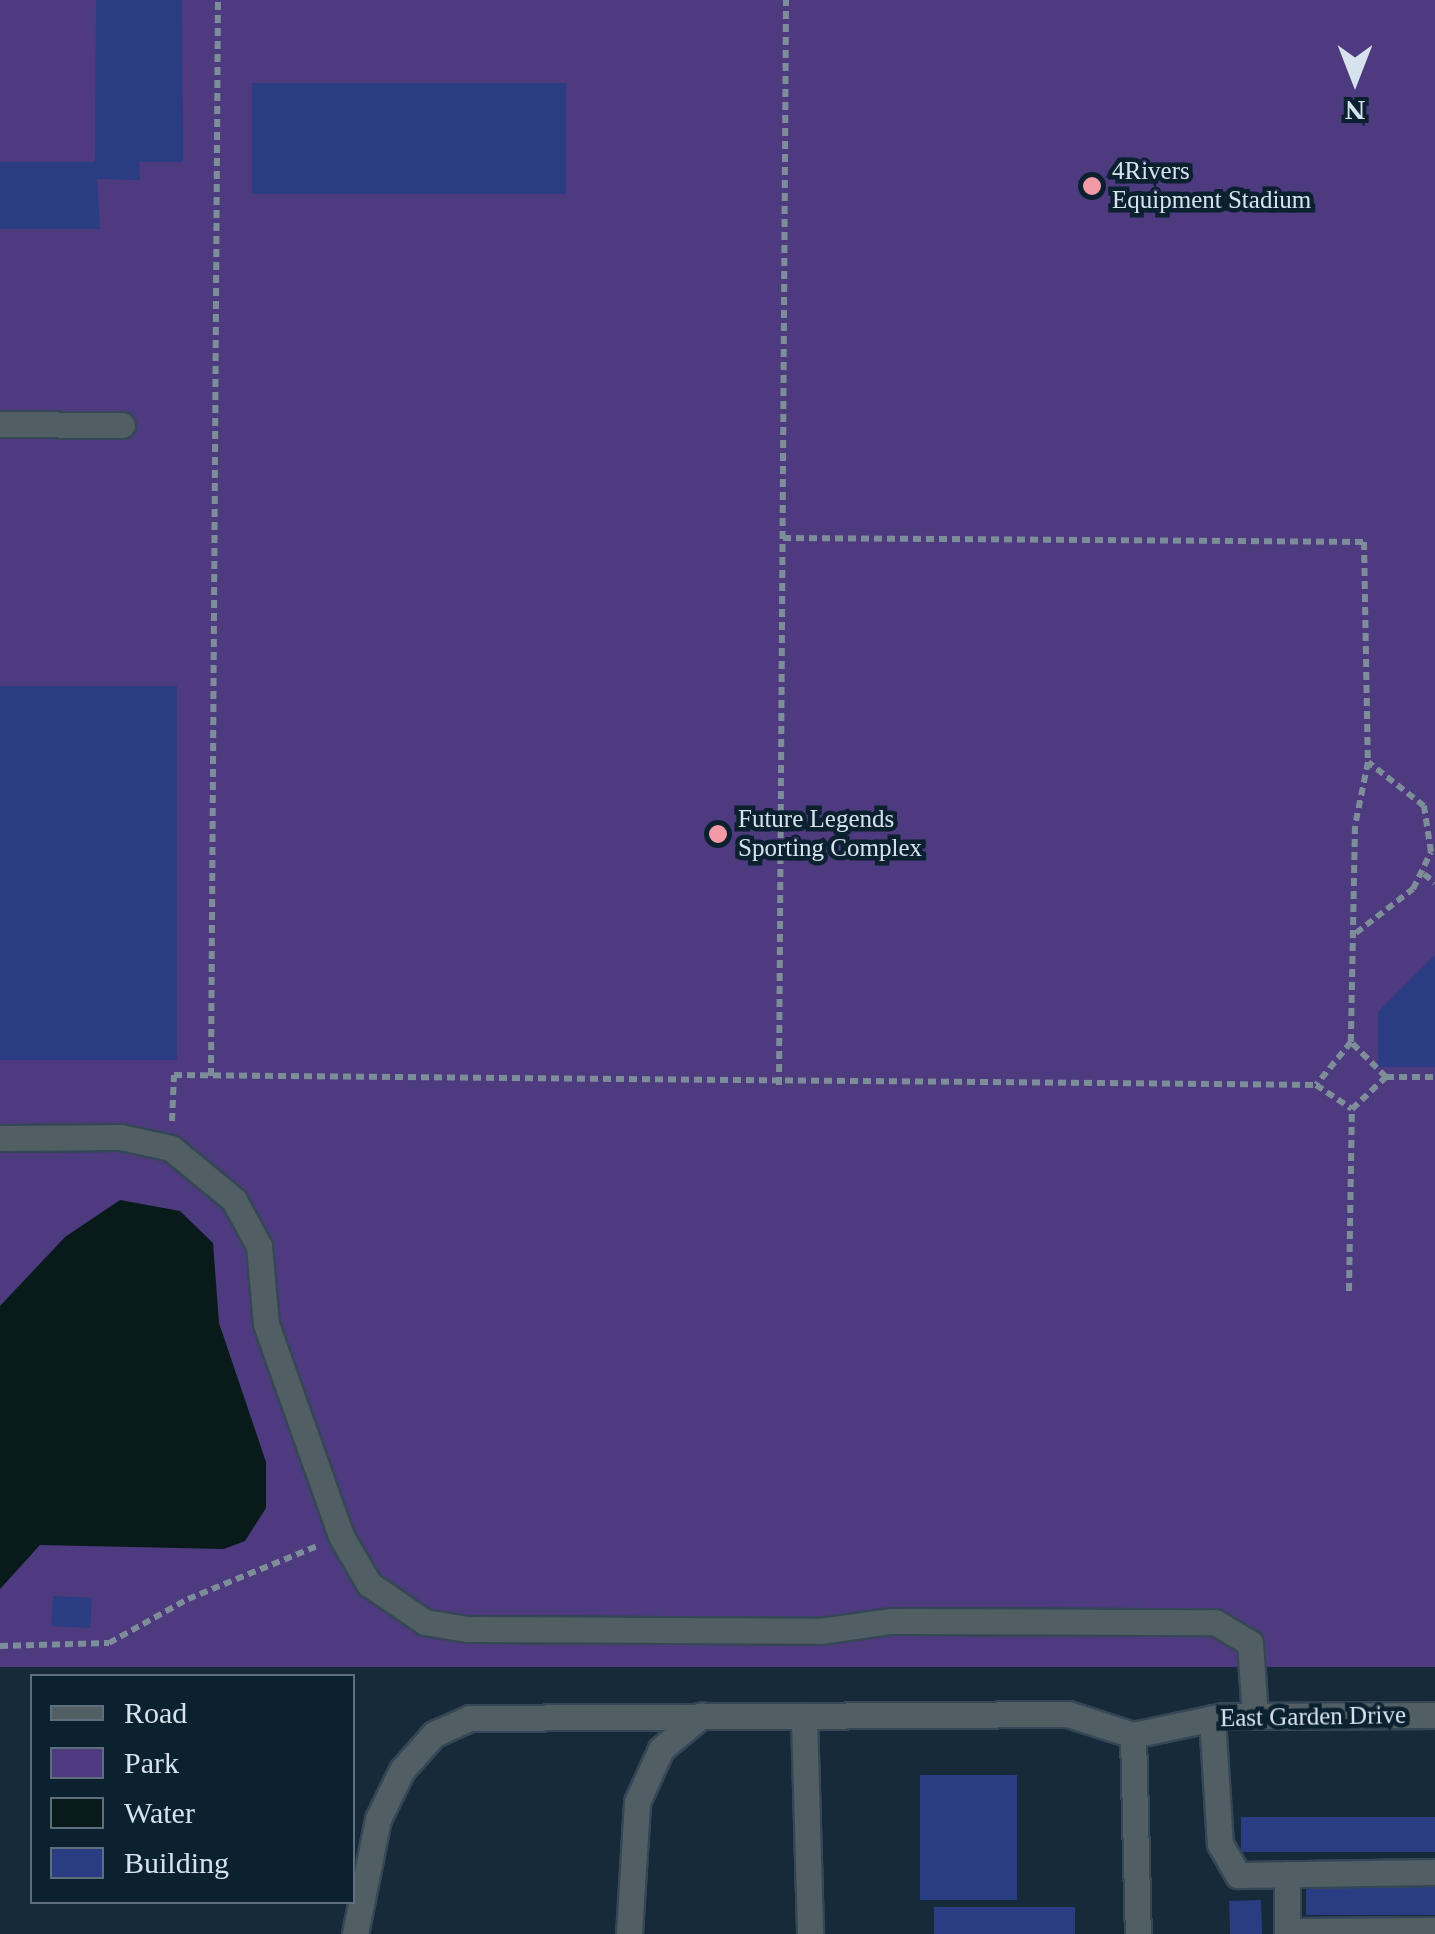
<!DOCTYPE html>
<html>
<head>
<meta charset="utf-8">
<style>
	body { margin:0 }
	#map { position:relative; width:1435px; height:1934px; overflow:hidden; background:#162a3a; font-family:"Times New Roman",serif }
	div>[style] { position:absolute }
	.green>* { inset:0; background:#4e3a7e; transform-origin:0 0 }
	.water>* { inset:0; background:#081a1a }
	.building>* { inset:0; background:#2a3c82; transform-origin:0 0 }
	.path>* { height:6px; margin-top:-3px; transform-origin:0; background:repeating-linear-gradient(90deg,#7d8d9a 0 8px,transparent 0 13px) }
	.roads { filter:drop-shadow(2px 0 #354757) drop-shadow(-2px 0 #354757) drop-shadow(0 2px #354757) drop-shadow(0 -2px #354757) }
	.minor>* { height:25px; margin:-12.5px; padding:0 12.5px; transform-origin:12.5px; border-radius:12.5px; background:#515e63 }
	.dots>* { width:28px; height:28px; translate:-50% -50%; box-sizing:border-box; border:5px solid #0c2130; border-radius:50% }
	span { translate:-50% -50%; white-space:nowrap; text-align:center; line-height:1.15; -webkit-text-stroke:9px #0c2130; paint-order:stroke }
	.poi-label { font-size:25px; color:#d6e2ed }
	.left { translate:0 -50%; text-align:left }
	.street-label { font-size:25px; color:#d6e2ed }
	.legend { position:absolute; left:30px; top:1674px; width:325px; height:230px; box-sizing:border-box; background:#0c2130; border:2px solid #5d6e7c; margin:0; padding:12px 18px; list-style:none; font-size:30px; color:#d6e2ed }
	.legend li { display:flex; align-items:center; gap:20px; height:50px }
	.legend b { width:50px; border:2px solid #5d6e7c }
	.north { position:absolute; left:1305px; top:30px; width:100px; height:100px; -webkit-text-stroke:8px #0c2130; paint-order:stroke; rotate:180deg; font-size:28px; font-weight:700; line-height:40px; text-align:center; color:#d6e2ed }
	.north::after { content:''; display:block; margin:auto; width:35px; height:45px; background:#d6e2ed; clip-path:polygon(50% 0,100% 100%,50% 72%,0 100%) }
</style>
</head>
<body>
<div id="map">
	<div class="green">
		<i style="left:0;top:0;width:1435px;height:1667px"></i>
	</div>
	<div class="water">
		<i style="clip-path:polygon(120px 1200px,180px 1211px,213px 1243px,219px 1323px,266px 1462px,266px 1508px,245px 1541px,224px 1549px,40px 1545px,0 1589px,0 1306px,65px 1237px)"></i>
	</div>
	<div class="building">
		<i style="clip-path:polygon(96px 0,182px 0,183px 162px,139px 162px,140px 180px,97px 179px,100px 229px,0 229px,0 162px,95px 162px)"></i>
		<i style="left:252px;top:83px;width:314px;height:111px"></i>
		<i style="left:0;top:686px;width:177px;height:374px"></i>
		<i style="clip-path:polygon(1435px 955px,1435px 1067px,1378px 1067px,1378px 1012px)"></i>
		<i style="left:53px;top:1596px;width:39px;height:30px;rotate:3deg"></i>
		<i style="left:1017px;top:1775px;width:125px;height:97px;rotate:90deg"></i>
		<i style="left:1435px;top:1817px;width:35px;height:194px;rotate:90deg"></i>
		<i style="left:1306px;top:1884px;width:129px;height:31px"></i>
		<i style="left:1261px;top:1900px;width:34px;height:32px;rotate:88deg"></i>
		<i style="left:1075px;top:1907px;width:27px;height:141px;rotate:90deg"></i>
	</div>
	<div class="path">
		<i style="left:783px;top:538px;width:581px;rotate:0.39deg"></i>
		<i style="left:1364px;top:542px;width:220px;rotate:89deg"></i>
		<i style="left:1368px;top:762px;width:65px;rotate:101.5deg"></i>
		<i style="left:1355px;top:826px;width:216px;rotate:91.1deg"></i>
		<i style="left:1424px;top:874px;width:14px;rotate:39deg"></i>
		<i style="left:1356px;top:933px;width:72px;rotate:-37.7deg"></i>
		<i style="left:1413px;top:889px;width:41px;rotate:-64.1deg"></i>
		<i style="left:1431px;top:852px;width:47px;rotate:-98.7deg"></i>
		<i style="left:1424px;top:806px;width:71px;rotate:-141.8deg"></i>
		<i style="left:211px;top:1076px;width:1076px;rotate:-89.63deg"></i>
		<i style="left:1386px;top:1077px;width:49px;rotate:-135deg"></i>
		<i style="left:1351px;top:1042px;width:55px;rotate:129.1deg"></i>
		<i style="left:1316px;top:1085px;width:43px;rotate:33.7deg"></i>
		<i style="left:1352px;top:1109px;width:47px;rotate:-43.3deg"></i>
		<i style="left:1386px;top:1077px;width:49px"></i>
		<i style="left:779px;top:1085px;width:1085px;rotate:-89.63deg"></i>
		<i style="left:172px;top:1121px;width:46px;rotate:-87.5deg"></i>
		<i style="left:174px;top:1075px;width:1142px;rotate:0.5deg"></i>
		<i style="left:1349px;top:1291px;width:182px;rotate:-89.1deg"></i>
		<i style="left:0;top:1646px;width:109px;rotate:-1.6deg"></i>
		<i style="left:109px;top:1643px;width:90px;rotate:-29.1deg"></i>
		<i style="left:188px;top:1599px;width:139px;rotate:-22.3deg"></i>
	</div>
	<div class="roads">
		<div class="minor">
			<i style="left:0;top:424px;width:122px;rotate:0.5deg"></i>
			<i style="left:0;top:1138px;width:121px;rotate:-0.5deg"></i>
			<i style="left:121px;top:1137px;width:51px;rotate:12.4deg"></i>
			<i style="left:171px;top:1148px;width:82px;rotate:39.5deg"></i>
			<i style="left:234px;top:1200px;width:52px;rotate:61.5deg"></i>
			<i style="left:259px;top:1246px;width:78px;rotate:84.9deg"></i>
			<i style="left:266px;top:1324px;width:225px;rotate:70.5deg"></i>
			<i style="left:341px;top:1536px;width:56px;rotate:59.7deg"></i>
			<i style="left:369px;top:1584px;width:68px;rotate:34.2deg"></i>
			<i style="left:425px;top:1622px;width:43px;rotate:9.5deg"></i>
			<i style="left:467px;top:1629px;width:353px;rotate:0.3deg"></i>
			<i style="left:820px;top:1631px;width:72px;rotate:-8deg"></i>
			<i style="left:891px;top:1621px;width:324px;rotate:0.2deg"></i>
			<i style="left:1215px;top:1622px;width:41px;rotate:31deg"></i>
			<i style="left:1250px;top:1643px;width:73px;rotate:86.1deg"></i>
			<i style="left:804px;top:1716px;width:218px;rotate:88.4deg"></i>
			<i style="left:1212px;top:1718px;width:126px;rotate:86.4deg"></i>
			<i style="left:1220px;top:1844px;width:36px;rotate:60deg"></i>
			<i style="left:1238px;top:1875px;width:197px;rotate:-0.9deg"></i>
			<i style="left:1133px;top:1735px;width:199px;rotate:88.6deg"></i>
			<i style="left:1287px;top:1874px;width:60px;rotate:90deg"></i>
			<i style="left:1287px;top:1931px;width:148px;rotate:-0.4deg"></i>
			<i style="left:355px;top:1934px;width:117px;rotate:-78.7deg"></i>
			<i style="left:378px;top:1819px;width:55px;rotate:-63.9deg"></i>
			<i style="left:402px;top:1770px;width:48px;rotate:-48.4deg"></i>
			<i style="left:434px;top:1734px;width:39px;rotate:-24deg"></i>
			<i style="left:470px;top:1718px;width:598px;rotate:-0.38deg"></i>
			<i style="left:1068px;top:1714px;width:68px;rotate:17.9deg"></i>
			<i style="left:1133px;top:1735px;width:92px;rotate:-11.9deg"></i>
			<i style="left:1223px;top:1716px;width:212px;rotate:-0.3deg"></i>
			<i style="left:629px;top:1934px;width:132px;rotate:-86.5deg"></i>
			<i style="left:637px;top:1802px;width:58px;rotate:-65.6deg"></i>
			<i style="left:661px;top:1749px;width:53px;rotate:-39.7deg"></i>
		</div>
	</div>
	<div class="dots">
		<i style="left:1092px;top:186px;background:#f49aa6"></i>
		<i style="left:718px;top:834px;background:#f49aa6"></i>
	</div>
	<div class="poi-label">
		<span class="left" style="left:1112px;top:186px">4Rivers<br>Equipment Stadium</span>
		<span class="left" style="left:738px;top:834px">Future Legends<br>Sporting Complex</span>
	</div>
	<div class="street-label">
		<span style="left:1313px;top:1717px;rotate:-1deg">East Garden Drive</span>
	</div>
	<ul class="legend">
	<li><b style="height:12px;background:#515e63"></b>Road</li>
	<li><b style="height:28px;background:#4e3a7e"></b>Park</li>
	<li><b style="height:28px;background:#081a1a"></b>Water</li>
	<li><b style="height:28px;background:#2a3c82"></b>Building</li>
	</ul>
	<div class="north">N</div>
</div>
</body>
</html>
